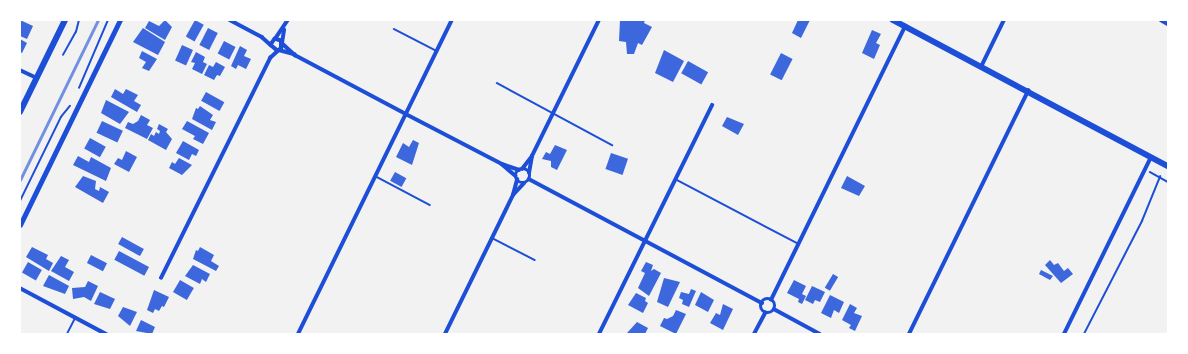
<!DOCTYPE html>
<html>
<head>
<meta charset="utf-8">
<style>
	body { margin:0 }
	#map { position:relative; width:1188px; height:354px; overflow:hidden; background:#f2f2f2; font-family:"Golos Text",sans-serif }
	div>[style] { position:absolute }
	.building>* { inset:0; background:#3d67dc; transform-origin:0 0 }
	.path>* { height:1.5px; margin:-0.75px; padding:0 0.75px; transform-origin:0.75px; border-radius:0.75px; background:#1d4ed8 }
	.service>* { height:1.5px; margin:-0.75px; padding:0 0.75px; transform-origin:0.75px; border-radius:0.75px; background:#1d4ed8 }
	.minor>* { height:3.5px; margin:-1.75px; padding:0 1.75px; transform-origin:1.75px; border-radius:1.75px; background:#1d4ed8 }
	.minor>.ring { margin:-1.75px; padding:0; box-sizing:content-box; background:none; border:3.5px solid #1d4ed8; border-radius:50% }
	.tertiary>* { height:4.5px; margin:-2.25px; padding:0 2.25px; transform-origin:2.25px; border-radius:2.25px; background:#1d4ed8 }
	.trunk>* { height:5.5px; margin:-2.75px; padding:0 2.75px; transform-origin:2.75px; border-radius:2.75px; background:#1d4ed8 }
	.rail>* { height:2.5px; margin:-1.25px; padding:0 1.25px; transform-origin:1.25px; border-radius:1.25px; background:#7290e2 }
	span { translate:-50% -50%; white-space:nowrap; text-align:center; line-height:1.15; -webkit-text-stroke:3px #fff; paint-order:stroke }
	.frame { position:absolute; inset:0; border:21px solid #fff; pointer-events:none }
</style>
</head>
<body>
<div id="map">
	<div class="building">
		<i style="clip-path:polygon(20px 20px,33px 26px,27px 39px,20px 36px)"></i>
		<i style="clip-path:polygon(165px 20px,172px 27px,165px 40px,145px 28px,149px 21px,159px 26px)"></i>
		<i style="left:195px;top:20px;width:10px;height:19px;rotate:29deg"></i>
		<i style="clip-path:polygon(620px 20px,645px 20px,644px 23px,652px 27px,642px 45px,638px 43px,634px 54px,627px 54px,626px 42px,619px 41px)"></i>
		<i style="clip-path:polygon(798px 20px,810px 20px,801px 38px,792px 33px)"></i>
		<i style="clip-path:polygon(143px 28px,165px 42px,158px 55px,133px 42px)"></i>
		<i style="left:208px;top:28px;width:11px;height:19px;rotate:27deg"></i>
		<i style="clip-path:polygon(872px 30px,881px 34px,876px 43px,880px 45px,874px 59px,862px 53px)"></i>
		<i style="clip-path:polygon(20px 39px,27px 43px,22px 53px,20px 52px)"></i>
		<i style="left:224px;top:41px;width:13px;height:14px;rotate:27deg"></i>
		<i style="left:182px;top:45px;width:12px;height:17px;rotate:24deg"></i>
		<i style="clip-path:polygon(240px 46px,247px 50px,244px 56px,251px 59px,246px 69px,238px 65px,236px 69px,231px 66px)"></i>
		<i style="clip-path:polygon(664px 50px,684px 61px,673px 82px,655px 73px)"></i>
		<i style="clip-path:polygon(142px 51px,157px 59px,149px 71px,142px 68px,146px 62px,139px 58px)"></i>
		<i style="clip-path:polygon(196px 52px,205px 57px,203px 62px,207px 64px,202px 74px,192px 69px,195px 63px,191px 62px)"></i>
		<i style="left:781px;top:53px;width:13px;height:24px;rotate:27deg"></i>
		<i style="left:688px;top:61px;width:23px;height:14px;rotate:29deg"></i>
		<i style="clip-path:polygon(216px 62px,225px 67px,220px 76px,217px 75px,214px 80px,204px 75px,209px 65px,213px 67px)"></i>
		<i style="clip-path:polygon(115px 89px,123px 94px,126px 89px,138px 95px,134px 101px,141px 105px,137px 112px,111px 97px)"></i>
		<i style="left:206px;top:92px;width:21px;height:10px;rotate:29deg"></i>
		<i style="clip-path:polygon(106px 100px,129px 112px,120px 124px,101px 113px)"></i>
		<i style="clip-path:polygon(200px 106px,213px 115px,210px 120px,216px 122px,212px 130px,192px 119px,196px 108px,198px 109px)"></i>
		<i style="clip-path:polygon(141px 115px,150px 120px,147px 125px,153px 128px,147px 139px,125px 128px,128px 122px,133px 124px,138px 121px)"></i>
		<i style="clip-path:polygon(727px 117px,744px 124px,738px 135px,722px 126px)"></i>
		<i style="left:102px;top:121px;width:23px;height:13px;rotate:25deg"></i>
		<i style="clip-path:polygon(187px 121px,209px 133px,203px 144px,193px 139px,195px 136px,182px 129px)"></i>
		<i style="clip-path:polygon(159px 124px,168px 129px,166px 132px,172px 139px,166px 150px,148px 140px,151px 134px,154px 136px,156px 132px,159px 134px,160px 131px,157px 129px)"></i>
		<i style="left:90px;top:138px;width:18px;height:12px;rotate:29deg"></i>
		<i style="clip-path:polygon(413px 140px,419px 143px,412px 165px,396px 157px,403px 143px,409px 147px)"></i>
		<i style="clip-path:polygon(183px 141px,199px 150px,196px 156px,192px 154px,189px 160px,176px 153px)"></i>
		<i style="clip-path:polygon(555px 145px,567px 150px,557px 170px,551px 167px,551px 161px,542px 159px,546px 152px,550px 154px)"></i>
		<i style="clip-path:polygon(126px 151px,137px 157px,129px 172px,114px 164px,118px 158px,122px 160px)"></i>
		<i style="left:611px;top:153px;width:18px;height:17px;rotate:19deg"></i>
		<i style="clip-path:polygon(78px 156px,89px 162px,91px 157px,111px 168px,106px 181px,73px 165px)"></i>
		<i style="clip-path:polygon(179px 158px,192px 165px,182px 175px,169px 168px,172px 162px,175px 164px)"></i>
		<i style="left:395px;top:172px;width:13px;height:10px;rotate:29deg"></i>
		<i style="clip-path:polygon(83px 176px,96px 181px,95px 189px,99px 191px,100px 187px,109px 192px,103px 203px,75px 187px)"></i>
		<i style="clip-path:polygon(847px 176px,865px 186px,859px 196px,841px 188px)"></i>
		<i style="left:122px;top:237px;width:25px;height:8px;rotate:29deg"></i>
		<i style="clip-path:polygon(32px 247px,48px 255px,46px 259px,53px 263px,49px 271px,26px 257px)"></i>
		<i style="clip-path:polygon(200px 247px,214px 255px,211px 261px,219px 266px,216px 271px,193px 259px,196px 250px,198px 251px)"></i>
		<i style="left:119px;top:251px;width:34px;height:10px;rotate:28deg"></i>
		<i style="left:91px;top:255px;width:18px;height:9px;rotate:27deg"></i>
		<i style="clip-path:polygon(61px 256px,69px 260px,65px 267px,74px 272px,69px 281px,51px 271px)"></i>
		<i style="clip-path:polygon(1050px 260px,1054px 265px,1058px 263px,1064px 271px,1068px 268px,1073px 274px,1061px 283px,1045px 265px)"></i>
		<i style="left:28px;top:262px;width:16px;height:12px;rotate:30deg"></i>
		<i style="clip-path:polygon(646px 262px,653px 265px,651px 271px,654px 269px,661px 273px,649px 296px,638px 288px,645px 273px,641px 271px)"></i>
		<i style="clip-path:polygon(193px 265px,210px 274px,206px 282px,202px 279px,200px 284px,185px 276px)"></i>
		<i style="clip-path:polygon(1041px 270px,1053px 276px,1050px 280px,1039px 274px)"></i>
		<i style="left:833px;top:274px;width:6px;height:16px;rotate:31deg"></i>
		<i style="clip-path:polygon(49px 275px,69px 286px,65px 294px,43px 286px)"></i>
		<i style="clip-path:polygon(664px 278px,680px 282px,668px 307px,657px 302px)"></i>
		<i style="left:180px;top:280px;width:16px;height:14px;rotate:30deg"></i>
		<i style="clip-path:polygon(794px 280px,806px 286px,802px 294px,806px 296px,802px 304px,798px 302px,799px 299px,787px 293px)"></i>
		<i style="clip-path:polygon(88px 281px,98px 286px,91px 301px,84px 297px,73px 299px,72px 288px,85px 287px)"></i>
		<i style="clip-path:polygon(812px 286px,825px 292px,820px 302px,815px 300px,813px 304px,805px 300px)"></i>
		<i style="clip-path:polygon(691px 289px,696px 291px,689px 307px,682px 304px,683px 300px,679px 298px,681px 292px,689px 294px)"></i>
		<i style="clip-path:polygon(154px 290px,169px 297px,164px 307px,162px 306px,159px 311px,155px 309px,153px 313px,147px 310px)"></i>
		<i style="clip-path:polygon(100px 292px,115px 299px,110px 309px,94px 304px)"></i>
		<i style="clip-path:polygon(701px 292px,714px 300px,708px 312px,695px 305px)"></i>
		<i style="clip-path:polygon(636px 293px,646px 298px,645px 301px,648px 303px,643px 313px,628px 305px)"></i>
		<i style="clip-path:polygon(830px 295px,844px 302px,839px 313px,834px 310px,831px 318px,821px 313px)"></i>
		<i style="clip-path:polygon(723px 304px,733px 309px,723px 330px,710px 323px,716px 313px,720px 315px)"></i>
		<i style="clip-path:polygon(850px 304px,857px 308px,854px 313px,862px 316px,855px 331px,849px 328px,851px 325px,842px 320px)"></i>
		<i style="clip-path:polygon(123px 307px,137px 312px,130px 326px,118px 316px)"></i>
		<i style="clip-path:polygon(676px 310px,686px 314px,676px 334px,660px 326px,664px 318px,667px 319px,673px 316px)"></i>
		<i style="clip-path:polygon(141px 320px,155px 327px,152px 334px,136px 331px)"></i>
		<i style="clip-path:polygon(637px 322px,648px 328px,645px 334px,627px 333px)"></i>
	</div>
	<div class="path">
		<i style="left:63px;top:55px;width:26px;rotate:-61deg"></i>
		<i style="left:76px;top:32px;width:12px;rotate:-76deg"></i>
		<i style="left:79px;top:88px;width:74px;rotate:-66.9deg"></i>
		<i style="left:1150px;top:172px;width:21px;rotate:29deg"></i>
		<i style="left:20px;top:201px;width:93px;rotate:-64deg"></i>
		<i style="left:61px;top:117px;width:14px;rotate:-51deg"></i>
		<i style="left:1084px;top:334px;width:127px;rotate:-62.8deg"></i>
		<i style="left:1142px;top:221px;width:48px;rotate:-67.8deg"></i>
	</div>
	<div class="service">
		<i style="left:394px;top:29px;width:48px;rotate:27.1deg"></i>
		<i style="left:497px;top:83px;width:131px;rotate:28.3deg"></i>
		<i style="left:375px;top:176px;width:62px;rotate:27.8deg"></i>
		<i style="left:677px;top:180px;width:136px;rotate:27.7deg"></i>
		<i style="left:492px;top:238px;width:48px;rotate:27.1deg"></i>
		<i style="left:67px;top:334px;width:18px;rotate:-63deg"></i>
	</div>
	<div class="minor">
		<i style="left:230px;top:20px;width:36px;rotate:28deg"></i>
		<i style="left:262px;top:37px;width:12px;rotate:42deg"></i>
		<i style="left:1161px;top:20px;width:8px;rotate:30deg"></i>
		<i style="left:275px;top:39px;width:23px;rotate:-56deg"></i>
		<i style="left:282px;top:43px;width:18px;rotate:43deg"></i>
		<i style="left:295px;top:55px;width:126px;rotate:28deg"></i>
		<i style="left:406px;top:114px;width:108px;rotate:27.5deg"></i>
		<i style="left:502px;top:164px;width:18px;rotate:19deg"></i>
		<i style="left:282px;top:43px;width:13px;rotate:-81deg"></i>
		<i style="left:279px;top:50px;width:16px;rotate:15deg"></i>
		<i style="left:981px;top:67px;width:52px;rotate:-63.9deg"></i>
		<i style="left:20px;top:70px;width:19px;rotate:25deg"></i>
		<i style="left:502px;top:164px;width:18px;rotate:41deg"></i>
		<i class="ring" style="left:516px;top:169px;width:10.5px;height:10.5px"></i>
		<i style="left:522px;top:169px;width:16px;rotate:-52deg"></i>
		<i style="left:529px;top:173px;width:17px;rotate:-80deg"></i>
		<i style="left:532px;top:156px;width:152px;rotate:-63.8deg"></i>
		<i style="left:529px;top:179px;width:264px;rotate:28deg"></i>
		<i style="left:513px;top:195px;width:16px;rotate:-75deg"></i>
		<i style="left:161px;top:278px;width:246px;rotate:-63.6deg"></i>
		<i style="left:270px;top:58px;width:15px;rotate:-42deg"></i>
		<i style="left:281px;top:48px;width:7px;rotate:-90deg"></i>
		<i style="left:281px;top:41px;width:6px;rotate:-162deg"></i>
		<i style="left:275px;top:39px;width:7px;rotate:124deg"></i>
		<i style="left:271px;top:45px;width:8px;rotate:40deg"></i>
		<i style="left:20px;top:288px;width:98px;rotate:28.1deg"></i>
		<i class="ring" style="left:761px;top:299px;width:10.5px;height:10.5px"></i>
		<i style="left:771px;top:300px;width:305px;rotate:-63.9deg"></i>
		<i style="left:774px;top:309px;width:52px;rotate:28.5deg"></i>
		<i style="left:298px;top:334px;width:350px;rotate:-63.9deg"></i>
		<i style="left:445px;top:334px;width:155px;rotate:-63.9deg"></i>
		<i style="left:513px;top:195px;width:16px;rotate:-47deg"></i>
		<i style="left:599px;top:334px;width:255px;rotate:-63.7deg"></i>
		<i style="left:754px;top:334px;width:24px;rotate:-62deg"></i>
		<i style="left:909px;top:334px;width:271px;rotate:-63.9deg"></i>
		<i style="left:1064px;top:334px;width:197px;rotate:-63.8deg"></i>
	</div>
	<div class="tertiary">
		<i style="left:20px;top:225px;width:228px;rotate:-64deg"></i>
	</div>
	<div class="trunk">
		<i style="left:893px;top:20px;width:311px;rotate:28deg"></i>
		<i style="left:20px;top:112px;width:102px;rotate:-63.9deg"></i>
	</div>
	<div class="rail">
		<i style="left:20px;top:180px;width:178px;rotate:-64deg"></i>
	</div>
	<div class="frame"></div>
</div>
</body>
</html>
